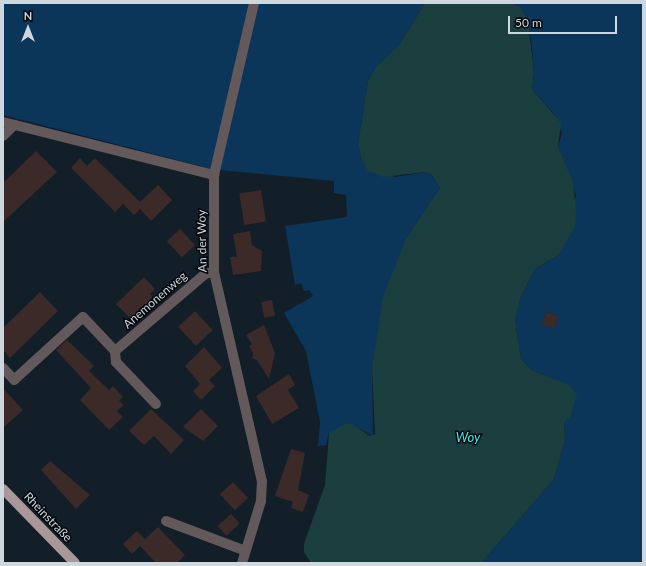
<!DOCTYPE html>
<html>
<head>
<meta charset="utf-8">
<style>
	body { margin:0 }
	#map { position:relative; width:646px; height:566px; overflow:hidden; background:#121e28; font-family:Lato,sans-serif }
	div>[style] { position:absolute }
	.green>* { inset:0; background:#0b365a }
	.water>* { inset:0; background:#1b3e3f }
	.building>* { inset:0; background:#3b2a28; transform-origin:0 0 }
	.minor>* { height:10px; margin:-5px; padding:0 5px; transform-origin:5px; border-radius:5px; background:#63595a }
	.major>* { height:10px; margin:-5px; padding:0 5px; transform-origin:5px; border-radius:5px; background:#aa9798 }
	span { translate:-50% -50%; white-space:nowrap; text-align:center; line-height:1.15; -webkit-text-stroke:3px #04070c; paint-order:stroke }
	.street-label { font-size:12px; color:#cfd7de }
	.water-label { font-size:13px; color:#46ebef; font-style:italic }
	.frame { position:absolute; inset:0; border:4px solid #cfd7de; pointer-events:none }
	.north { position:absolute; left:8px; top:8px; width:40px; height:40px; -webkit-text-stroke:3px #04070c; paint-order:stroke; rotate:0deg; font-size:11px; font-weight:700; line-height:16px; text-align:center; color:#cfd7de }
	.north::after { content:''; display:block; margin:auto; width:14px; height:18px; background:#cfd7de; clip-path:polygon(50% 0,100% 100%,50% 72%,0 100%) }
	.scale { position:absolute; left:508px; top:16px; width:109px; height:18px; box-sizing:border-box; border:2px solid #cfd7de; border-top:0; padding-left:5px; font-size:12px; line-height:14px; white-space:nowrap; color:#cfd7de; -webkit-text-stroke:3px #04070c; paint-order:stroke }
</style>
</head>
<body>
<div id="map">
	<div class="green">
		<i style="clip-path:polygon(3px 3px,251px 3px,212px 169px,3px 115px)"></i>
		<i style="clip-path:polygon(258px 3px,425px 3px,399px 45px,376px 67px,368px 81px,358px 143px,361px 158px,395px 177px,425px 172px,431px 174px,440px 188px,406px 239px,372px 367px,373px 436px,358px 428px,329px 433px,326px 445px,318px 446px,320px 422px,306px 351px,284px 313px,313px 296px,309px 290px,304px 291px,301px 283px,295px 285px,285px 226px,347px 217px,346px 195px,334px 193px,334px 181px,219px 170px)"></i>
		<i style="clip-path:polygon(evenodd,511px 3px,643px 3px,643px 563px,481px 563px,554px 479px,565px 439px,564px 422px,549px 377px,533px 371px,521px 359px,515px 321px,521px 296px,535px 269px,558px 255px,576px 195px,558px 147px,562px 134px,554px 114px,532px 89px,534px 73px,531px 38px,519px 6px,511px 3px,546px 312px,558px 316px,554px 328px,542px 324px,546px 312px)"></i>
	</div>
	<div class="water">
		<i style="clip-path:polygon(425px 3px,511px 3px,519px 6px,528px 21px,534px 73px,532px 89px,561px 123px,558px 147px,573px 182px,576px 210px,575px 227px,558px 255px,535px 269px,521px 296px,515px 321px,521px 359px,533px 371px,568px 384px,577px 394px,570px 417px,564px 422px,565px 439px,554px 479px,481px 563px,311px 563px,304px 552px,304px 544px,325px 485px,329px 433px,345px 424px,352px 424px,370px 436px,375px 434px,372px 367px,383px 297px,406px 239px,440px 188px,431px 174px,425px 172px,383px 177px,368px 171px,361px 158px,358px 143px,368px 81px,376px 67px,399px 45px)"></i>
	</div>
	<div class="building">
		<i style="clip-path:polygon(36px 151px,57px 172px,3px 222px,3px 183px)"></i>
		<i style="clip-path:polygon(80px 158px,87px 166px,95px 158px,140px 202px,158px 185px,172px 200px,151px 221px,140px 209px,134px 215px,123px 204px,115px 212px,71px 168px)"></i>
		<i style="left:261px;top:190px;width:32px;height:22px;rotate:81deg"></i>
		<i style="left:180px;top:229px;width:22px;height:18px;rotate:47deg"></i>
		<i style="clip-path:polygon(250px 231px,252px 245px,262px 251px,261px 271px,233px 275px,230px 257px,237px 257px,233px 234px)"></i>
		<i style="clip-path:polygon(144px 277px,155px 289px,150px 294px,153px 298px,131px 319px,116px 304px)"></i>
		<i style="clip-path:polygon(40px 292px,58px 311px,10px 358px,3px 350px,3px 328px)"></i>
		<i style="left:272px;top:300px;width:16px;height:11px;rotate:79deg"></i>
		<i style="left:195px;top:311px;width:26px;height:23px;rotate:47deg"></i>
		<i style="left:546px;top:312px;width:13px;height:13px;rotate:18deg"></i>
		<i style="clip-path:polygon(264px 325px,275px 353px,269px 379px,257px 360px,252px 358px,253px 353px,249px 346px,252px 344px,246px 335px)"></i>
		<i style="clip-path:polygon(67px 340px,94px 366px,89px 371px,109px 390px,113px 386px,123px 397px,119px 401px,124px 405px,117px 411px,123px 417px,109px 430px,80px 400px,91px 388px,56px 350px)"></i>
		<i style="clip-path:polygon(204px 347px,222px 368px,209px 380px,215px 386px,201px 400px,193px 391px,200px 384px,185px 366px)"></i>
		<i style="clip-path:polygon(289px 374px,295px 385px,288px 390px,299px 408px,272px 424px,256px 396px)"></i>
		<i style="clip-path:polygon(3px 388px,23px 410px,3px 428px)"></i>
		<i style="clip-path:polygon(151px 409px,184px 440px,171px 454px,154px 436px,144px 445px,129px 431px)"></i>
		<i style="clip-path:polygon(201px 409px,218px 426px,203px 441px,183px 427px)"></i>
		<i style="clip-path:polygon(291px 449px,305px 453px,298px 490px,309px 495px,303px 512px,291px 508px,293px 502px,275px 496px)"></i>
		<i style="clip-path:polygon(50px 461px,90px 495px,76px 509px,41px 470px)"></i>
		<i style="left:233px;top:482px;width:22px;height:18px;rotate:47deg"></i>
		<i style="left:231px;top:514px;width:13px;height:18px;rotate:48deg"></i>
		<i style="clip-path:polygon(158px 527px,185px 555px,177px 563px,156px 563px,140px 546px,132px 554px,123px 544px,137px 531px,145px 539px)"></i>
	</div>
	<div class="minor">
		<i style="left:3px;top:122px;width:218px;rotate:14.1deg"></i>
		<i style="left:214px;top:175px;width:97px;rotate:90deg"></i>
		<i style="left:214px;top:272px;width:214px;rotate:77.1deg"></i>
		<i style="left:262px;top:481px;width:20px;rotate:93deg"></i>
		<i style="left:261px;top:501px;width:65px;rotate:107deg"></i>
		<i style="left:3px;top:136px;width:16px;rotate:-45deg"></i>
		<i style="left:214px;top:175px;width:177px;rotate:-76.9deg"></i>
		<i style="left:115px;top:351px;width:11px;rotate:85deg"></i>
		<i style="left:116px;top:362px;width:58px;rotate:46.4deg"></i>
		<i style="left:3px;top:368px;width:16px;rotate:47deg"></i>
		<i style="left:14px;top:380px;width:93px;rotate:-42.4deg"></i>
		<i style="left:83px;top:317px;width:47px;rotate:46.7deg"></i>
		<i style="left:115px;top:351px;width:118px;rotate:-40.5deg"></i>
		<i style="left:205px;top:274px;width:9px;rotate:-13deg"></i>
		<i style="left:166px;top:521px;width:85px;rotate:20.6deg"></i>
	</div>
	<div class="major">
		<i style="left:3px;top:489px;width:103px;rotate:45.8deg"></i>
	</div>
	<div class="street-label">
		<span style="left:202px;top:241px;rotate:-91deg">An der Woy</span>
		<span style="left:155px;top:300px;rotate:-41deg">Anemonenweg</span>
		<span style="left:48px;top:517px;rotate:46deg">Rheinstraße</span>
	</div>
	<div class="water-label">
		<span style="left:468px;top:437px">Woy</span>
	</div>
	<div class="frame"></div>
	<div class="north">N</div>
	<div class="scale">50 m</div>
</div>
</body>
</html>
